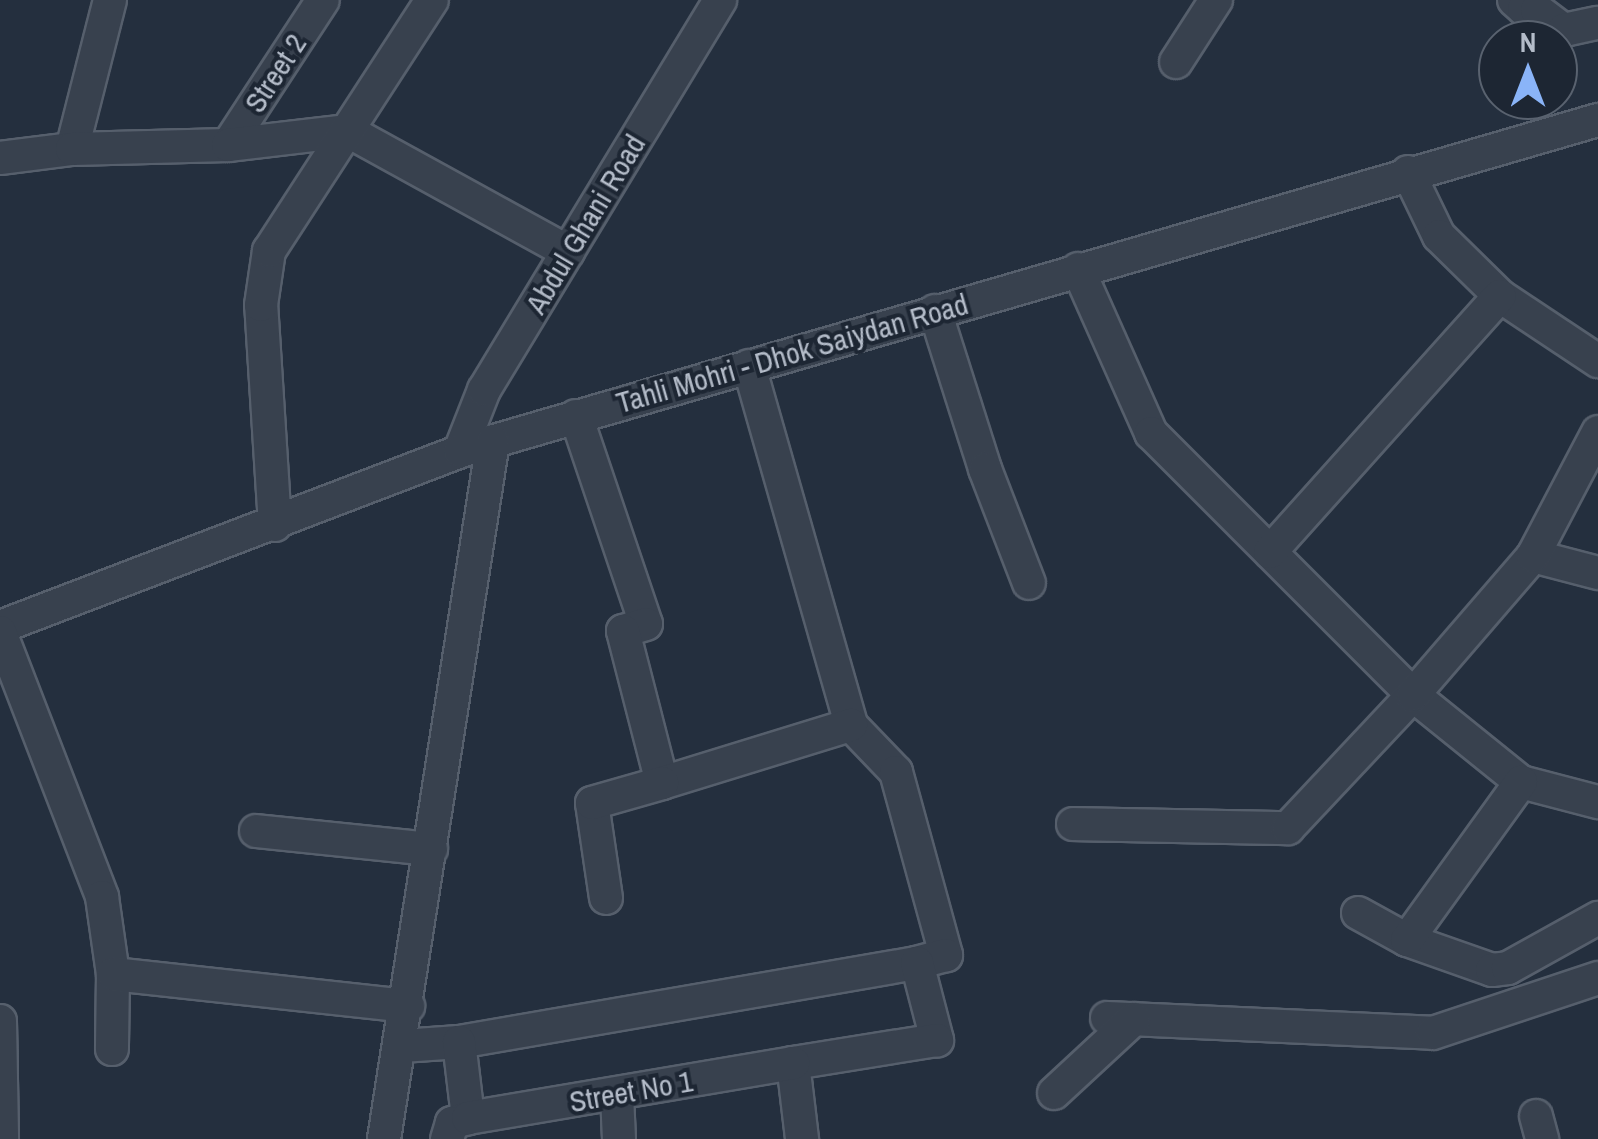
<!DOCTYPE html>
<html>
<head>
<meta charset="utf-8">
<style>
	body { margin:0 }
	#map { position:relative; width:1598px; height:1139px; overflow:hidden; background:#242f3e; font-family:"Archivo Narrow",sans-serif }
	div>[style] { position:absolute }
	.roads { filter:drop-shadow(2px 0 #565f6c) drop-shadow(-2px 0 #565f6c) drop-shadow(0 2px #565f6c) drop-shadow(0 -2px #565f6c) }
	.minor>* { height:32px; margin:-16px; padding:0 16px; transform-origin:16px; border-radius:16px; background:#38414e }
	span { translate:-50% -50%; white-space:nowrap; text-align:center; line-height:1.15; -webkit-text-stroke:8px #1d2633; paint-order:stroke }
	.street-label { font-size:30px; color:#b4bcc9 }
	.north { position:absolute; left:1478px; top:20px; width:100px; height:100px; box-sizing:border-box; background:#1d2633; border:2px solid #59626f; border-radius:50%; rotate:0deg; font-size:28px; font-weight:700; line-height:40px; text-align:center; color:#b4bcc9 }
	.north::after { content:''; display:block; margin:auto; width:35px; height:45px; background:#8ab4f8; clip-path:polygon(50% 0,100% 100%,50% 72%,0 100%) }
</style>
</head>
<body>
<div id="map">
	<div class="roads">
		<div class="minor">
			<i style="left:1514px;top:0;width:13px;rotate:42deg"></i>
			<i style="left:1524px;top:9px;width:13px;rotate:4deg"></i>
			<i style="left:1537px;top:10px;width:34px;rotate:37deg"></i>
			<i style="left:1564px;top:30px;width:35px;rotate:-12deg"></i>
			<i style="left:1176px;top:62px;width:74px;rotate:-57.2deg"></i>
			<i style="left:228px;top:145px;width:173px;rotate:-56.8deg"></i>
			<i style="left:72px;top:149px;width:154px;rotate:-75.7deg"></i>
			<i style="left:0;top:158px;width:73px;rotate:-7.1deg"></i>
			<i style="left:72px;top:149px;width:156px;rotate:-1.5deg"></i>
			<i style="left:228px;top:145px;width:121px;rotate:-6.7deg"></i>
			<i style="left:348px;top:131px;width:251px;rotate:28.8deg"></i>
			<i style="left:1408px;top:172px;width:71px;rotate:64.2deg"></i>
			<i style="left:1439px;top:236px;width:86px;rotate:44.5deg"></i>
			<i style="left:1500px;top:296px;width:118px;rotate:33.6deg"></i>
			<i style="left:1078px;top:269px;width:180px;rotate:66deg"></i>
			<i style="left:1151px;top:433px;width:371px;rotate:45deg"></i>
			<i style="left:1413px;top:695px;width:139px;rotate:38.9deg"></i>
			<i style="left:1521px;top:782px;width:80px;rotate:14.6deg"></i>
			<i style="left:935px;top:311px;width:166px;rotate:72.4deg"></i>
			<i style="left:985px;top:469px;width:122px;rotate:68.9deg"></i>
			<i style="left:749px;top:366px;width:373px;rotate:74.1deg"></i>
			<i style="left:851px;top:725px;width:65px;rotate:46.2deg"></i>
			<i style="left:896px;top:772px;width:190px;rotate:74.7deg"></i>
			<i style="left:946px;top:955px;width:30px;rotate:165deg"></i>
			<i style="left:576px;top:416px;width:219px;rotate:71.4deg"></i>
			<i style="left:646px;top:624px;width:24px;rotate:163deg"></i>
			<i style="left:623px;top:631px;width:157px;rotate:75.6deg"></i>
			<i style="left:662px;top:783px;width:198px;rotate:-17.1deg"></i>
			<i style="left:460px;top:451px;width:66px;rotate:-68.5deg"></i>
			<i style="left:484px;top:390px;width:456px;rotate:-58.8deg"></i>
			<i style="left:275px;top:525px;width:220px;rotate:-93.6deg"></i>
			<i style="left:261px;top:305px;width:55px;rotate:-81.6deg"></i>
			<i style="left:269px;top:251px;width:299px;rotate:-57deg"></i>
			<i style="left:1270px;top:552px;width:344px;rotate:-48.1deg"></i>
			<i style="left:1533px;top:556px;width:67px;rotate:14.7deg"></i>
			<i style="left:0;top:627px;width:493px;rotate:-20.9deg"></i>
			<i style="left:460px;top:451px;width:1185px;rotate:-16.22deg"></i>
			<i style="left:0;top:632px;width:284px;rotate:68.9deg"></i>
			<i style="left:102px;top:897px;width:78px;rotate:81.9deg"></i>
			<i style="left:113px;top:974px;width:75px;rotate:90.8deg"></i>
			<i style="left:1073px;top:824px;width:215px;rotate:1.1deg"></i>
			<i style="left:1288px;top:828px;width:183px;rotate:-46.8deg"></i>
			<i style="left:1413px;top:695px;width:184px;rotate:-49.2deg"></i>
			<i style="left:1533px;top:556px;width:140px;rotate:-62.3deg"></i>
			<i style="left:256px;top:831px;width:176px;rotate:5.9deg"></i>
			<i style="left:606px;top:898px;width:96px;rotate:-98.4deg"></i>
			<i style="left:592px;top:803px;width:73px;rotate:-15.9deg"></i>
			<i style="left:1358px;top:913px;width:56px;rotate:28.9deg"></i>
			<i style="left:1407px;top:940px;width:90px;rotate:19.4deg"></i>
			<i style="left:1492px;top:970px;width:16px;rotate:-7deg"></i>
			<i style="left:1508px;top:968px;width:103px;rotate:-29.1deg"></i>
			<i style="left:1407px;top:940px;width:195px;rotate:-54.2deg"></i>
			<i style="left:113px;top:974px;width:297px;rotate:6.2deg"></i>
			<i style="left:1107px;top:1018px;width:326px;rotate:2.6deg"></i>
			<i style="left:1433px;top:1033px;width:174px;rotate:-18.4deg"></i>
			<i style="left:0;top:1021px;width:118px;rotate:89deg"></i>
			<i style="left:459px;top:1042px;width:465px;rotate:-9.8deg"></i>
			<i style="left:917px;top:963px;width:80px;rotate:75.4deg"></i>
			<i style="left:937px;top:1040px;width:146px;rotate:170.9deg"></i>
			<i style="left:793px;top:1063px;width:77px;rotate:83.2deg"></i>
			<i style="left:402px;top:1046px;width:57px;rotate:-4deg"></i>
			<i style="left:459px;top:1042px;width:77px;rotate:83.2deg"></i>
			<i style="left:468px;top:1118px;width:17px;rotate:163deg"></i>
			<i style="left:452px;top:1123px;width:17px;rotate:107deg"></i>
			<i style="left:1054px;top:1093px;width:109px;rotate:-42.8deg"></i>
			<i style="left:617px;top:1095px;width:44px;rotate:87.4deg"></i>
			<i style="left:1536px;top:1116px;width:24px;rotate:75deg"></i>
			<i style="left:468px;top:1118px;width:330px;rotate:-9.6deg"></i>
			<i style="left:384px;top:1139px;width:706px;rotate:-81.12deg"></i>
		</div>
	</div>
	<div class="street-label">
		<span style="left:275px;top:73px;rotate:-57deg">Street 2</span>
		<span style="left:585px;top:224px;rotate:-59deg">Abdul Ghani Road</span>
		<span style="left:792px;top:353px;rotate:-16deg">Tahli Mohri - Dhok Saiydan Road</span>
		<span style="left:631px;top:1091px;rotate:-10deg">Street No 1</span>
	</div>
	<div class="north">N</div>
</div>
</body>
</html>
